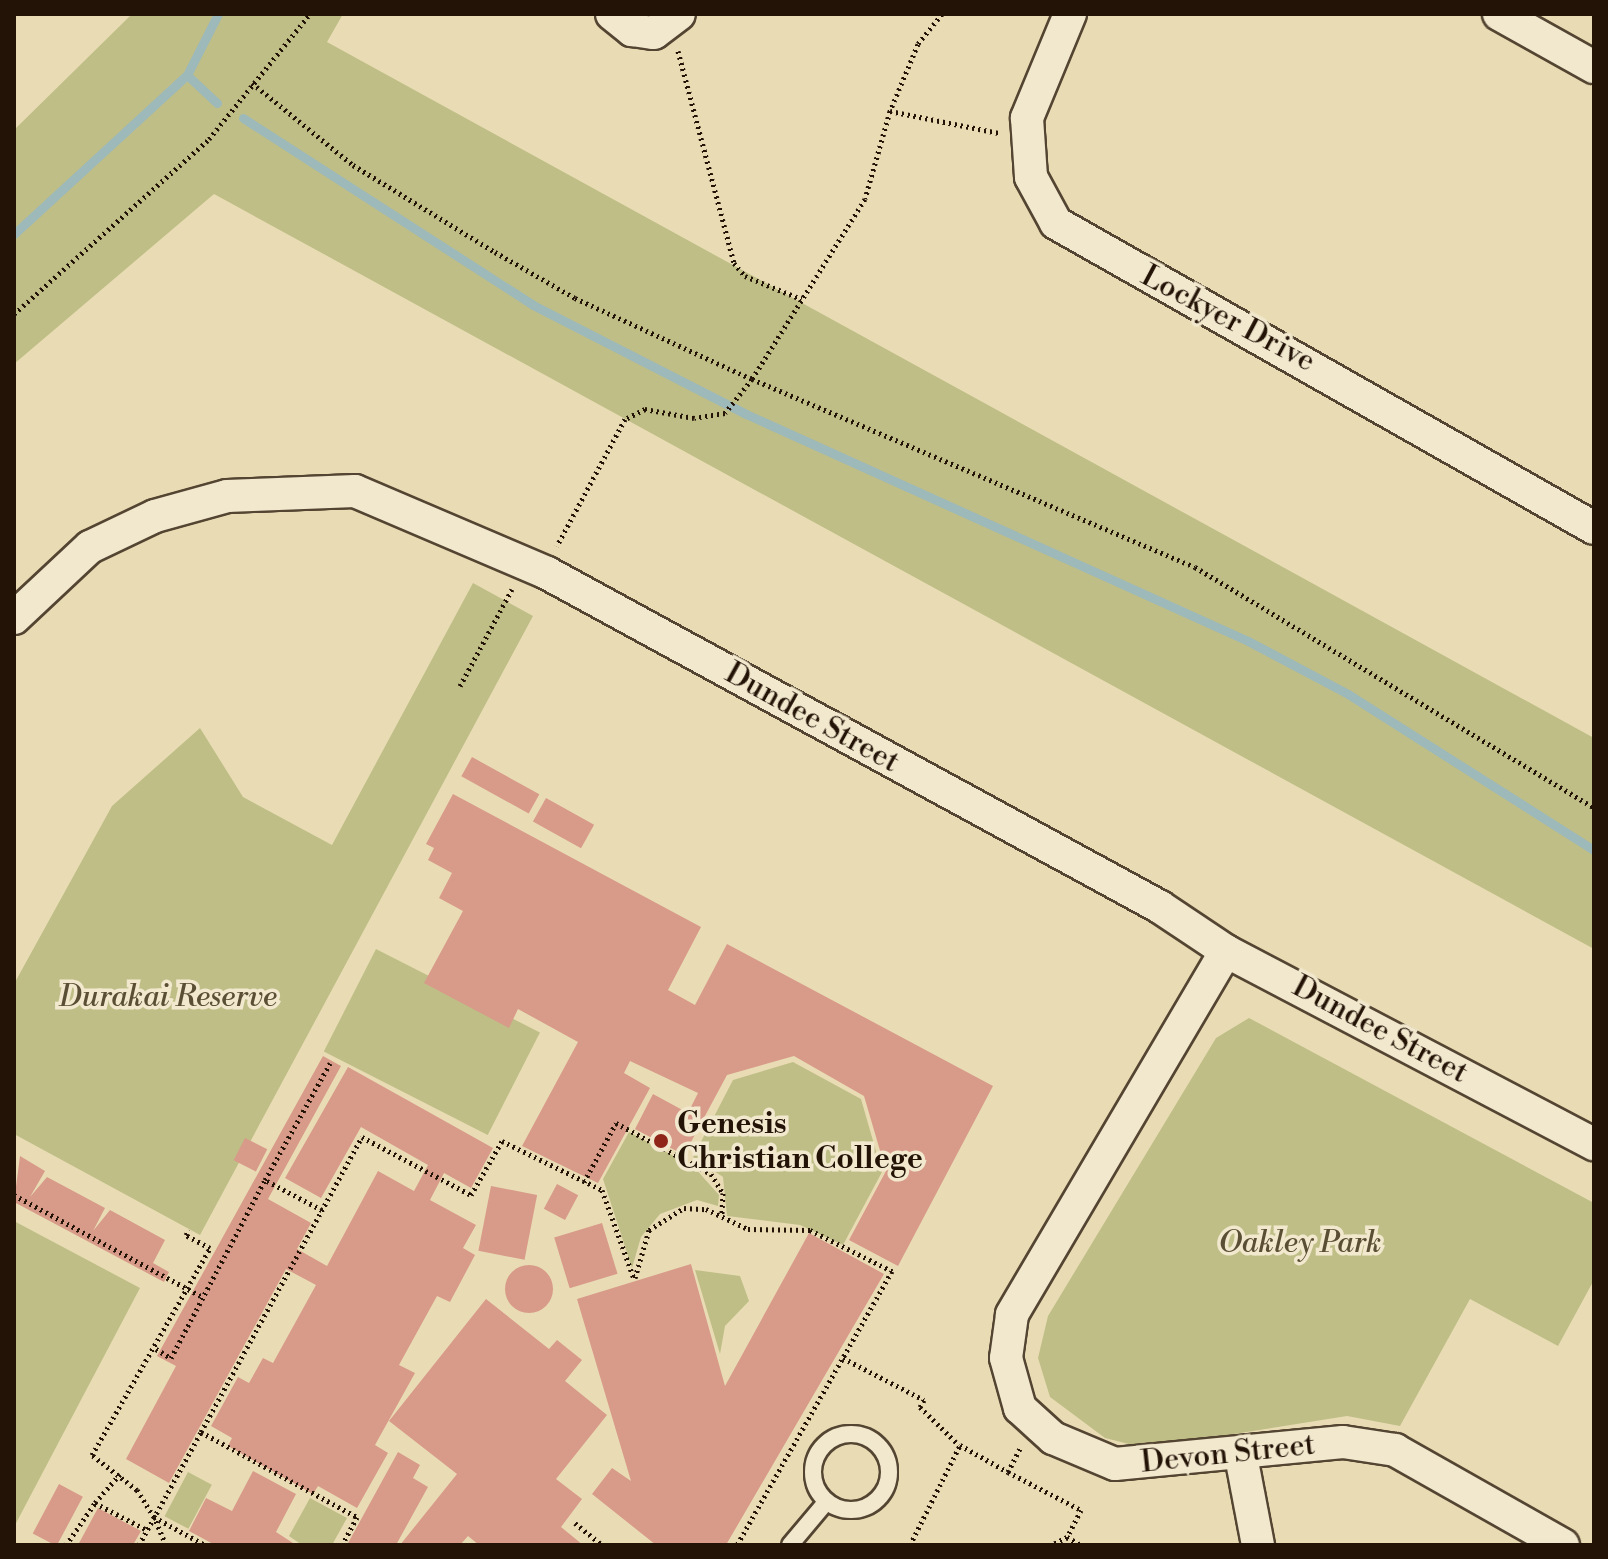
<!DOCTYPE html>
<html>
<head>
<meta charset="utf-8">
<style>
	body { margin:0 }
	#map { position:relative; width:1608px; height:1559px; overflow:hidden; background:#e9dcb4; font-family:"Libre Bodoni",serif }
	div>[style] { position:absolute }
	.green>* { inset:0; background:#bfbe87; transform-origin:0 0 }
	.stream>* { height:9px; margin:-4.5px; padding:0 4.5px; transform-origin:4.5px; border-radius:4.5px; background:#9db9b9 }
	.building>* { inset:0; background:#d89a89; transform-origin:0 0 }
	.round { border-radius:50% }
	.path>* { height:5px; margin-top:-2.5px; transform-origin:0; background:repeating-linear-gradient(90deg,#231307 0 2px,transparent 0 6px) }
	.roads { filter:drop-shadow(2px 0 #544532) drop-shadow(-2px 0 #544532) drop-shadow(0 2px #544532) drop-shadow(0 -2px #544532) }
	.service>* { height:16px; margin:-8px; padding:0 8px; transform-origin:8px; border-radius:8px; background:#f1e8ce }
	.service>.ring { margin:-8px; padding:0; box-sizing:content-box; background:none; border:16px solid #f1e8ce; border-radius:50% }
	.minor>* { height:32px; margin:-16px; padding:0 16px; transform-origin:16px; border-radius:16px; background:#f1e8ce }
	.dots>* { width:22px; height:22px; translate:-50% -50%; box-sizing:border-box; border:4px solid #f1e8ce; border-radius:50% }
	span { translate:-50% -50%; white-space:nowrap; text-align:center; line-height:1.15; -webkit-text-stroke:7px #f1e8ce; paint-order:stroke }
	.street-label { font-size:30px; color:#231307 }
	.park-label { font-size:30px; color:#5a4f34; font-style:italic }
	.poi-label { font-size:30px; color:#231307; font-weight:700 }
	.left { translate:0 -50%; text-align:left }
	.frame { position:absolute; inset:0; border:16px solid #231307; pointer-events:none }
</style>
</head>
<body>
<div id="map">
	<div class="green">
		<i style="clip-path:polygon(132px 14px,343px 14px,327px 42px,1594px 738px,1594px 949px,214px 194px,14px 364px,14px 130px)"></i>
		<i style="clip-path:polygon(473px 583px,533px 616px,200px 1235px,14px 1134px,14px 984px,112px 806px,200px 728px,243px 797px,332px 845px)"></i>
		<i style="left:376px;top:949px;width:184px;height:115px;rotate:27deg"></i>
		<i style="clip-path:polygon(1249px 1018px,1594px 1203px,1594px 1280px,1558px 1346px,1470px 1299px,1400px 1426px,1347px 1416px,1145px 1448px,1105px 1438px,1050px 1397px,1038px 1358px,1048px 1316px,1216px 1038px)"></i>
		<i style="clip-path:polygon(793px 1062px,861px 1099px,882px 1172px,843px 1245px,800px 1225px,727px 1216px,723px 1177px,693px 1157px,733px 1080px)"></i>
		<i style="clip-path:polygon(629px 1132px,694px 1167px,719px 1195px,718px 1206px,697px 1200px,660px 1214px,641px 1237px,632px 1268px,603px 1179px)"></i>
		<i style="clip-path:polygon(14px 1221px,140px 1288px,14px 1527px)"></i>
		<i style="clip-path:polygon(695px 1270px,740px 1276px,749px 1301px,725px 1326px,720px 1354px)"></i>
		<i style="left:188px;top:1472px;width:27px;height:50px;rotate:28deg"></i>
		<i style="clip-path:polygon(310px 1498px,347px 1518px,332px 1545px,302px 1545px,289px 1536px)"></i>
	</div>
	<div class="stream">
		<i style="left:187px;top:75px;width:41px;rotate:43deg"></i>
		<i style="left:243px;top:118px;width:345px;rotate:32.8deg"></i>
		<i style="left:533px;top:305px;width:239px;rotate:27.1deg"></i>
		<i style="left:746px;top:414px;width:551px;rotate:24.33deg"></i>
		<i style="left:1248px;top:641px;width:113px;rotate:27.9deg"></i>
		<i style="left:1348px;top:694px;width:291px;rotate:32.4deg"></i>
		<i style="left:14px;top:234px;width:235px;rotate:-42.6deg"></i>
		<i style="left:187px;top:75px;width:68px;rotate:-63.1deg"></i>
	</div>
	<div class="building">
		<i style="left:472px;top:757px;width:77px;height:22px;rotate:29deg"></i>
		<i style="clip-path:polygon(453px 794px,701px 927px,668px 990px,695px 1005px,727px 944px,993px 1086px,898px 1266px,849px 1240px,886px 1171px,864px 1096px,794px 1056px,727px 1075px,684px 1155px,635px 1129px,653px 1094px,688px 1113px,698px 1093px,630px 1061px,624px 1073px,650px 1088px,598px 1183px,522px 1146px,578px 1042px,518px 1009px,509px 1028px,424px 983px,463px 911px,439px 898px,452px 873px,428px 860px,434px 848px,426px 844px)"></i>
		<i style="left:546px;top:798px;width:55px;height:27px;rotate:29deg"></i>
		<i style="clip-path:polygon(323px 1056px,341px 1066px,268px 1199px,311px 1223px,297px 1249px,327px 1266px,378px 1171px,414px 1191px,428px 1165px,361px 1127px,321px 1198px,285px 1178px,348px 1067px,493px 1148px,471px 1188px,444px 1173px,430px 1200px,476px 1225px,463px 1248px,475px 1255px,450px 1302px,437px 1296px,399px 1365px,415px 1373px,375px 1445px,388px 1453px,357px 1508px,318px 1486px,313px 1494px,228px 1446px,232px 1438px,211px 1426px,238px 1377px,249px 1383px,263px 1358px,273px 1363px,316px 1285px,286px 1269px,169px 1483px,126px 1459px,176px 1366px,157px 1356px)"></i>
		<i style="left:245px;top:1138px;width:25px;height:25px;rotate:27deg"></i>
		<i style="clip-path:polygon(20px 1156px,45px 1171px,30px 1197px,47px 1177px,105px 1208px,93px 1231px,110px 1210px,165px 1240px,153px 1263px,169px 1272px,164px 1282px,14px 1202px)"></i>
		<i style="left:557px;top:1184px;width:24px;height:28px;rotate:28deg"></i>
		<i style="left:491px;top:1186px;width:47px;height:66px;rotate:11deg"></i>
		<i style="left:602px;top:1223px;width:53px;height:50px;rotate:73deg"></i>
		<i style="clip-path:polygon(809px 1233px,884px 1274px,726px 1545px,656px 1545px,592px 1494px,612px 1468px,631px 1481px,577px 1299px,691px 1264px,725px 1386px)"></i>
		<i class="round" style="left:505px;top:1265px;width:48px;height:48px"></i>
		<i style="clip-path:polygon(486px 1299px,549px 1349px,557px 1340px,582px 1360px,565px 1381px,607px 1415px,556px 1479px,582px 1499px,561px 1527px,583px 1545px,479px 1545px,468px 1536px,460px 1545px,400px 1545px,457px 1474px,389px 1421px)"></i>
		<i style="clip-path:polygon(398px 1452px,420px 1465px,413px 1478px,428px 1487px,396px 1545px,347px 1545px)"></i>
		<i style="clip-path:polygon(253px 1471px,296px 1494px,276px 1532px,296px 1545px,215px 1545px,189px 1531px,206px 1498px,232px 1511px)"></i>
		<i style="left:59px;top:1484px;width:27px;height:56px;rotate:28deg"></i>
		<i style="clip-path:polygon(98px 1508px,141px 1531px,133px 1545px,78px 1545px)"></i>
	</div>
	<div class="path">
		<i style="left:942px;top:14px;width:38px;rotate:129deg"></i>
		<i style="left:918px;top:44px;width:73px;rotate:112.7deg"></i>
		<i style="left:890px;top:111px;width:91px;rotate:105.9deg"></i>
		<i style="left:865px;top:199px;width:213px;rotate:122.1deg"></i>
		<i style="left:752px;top:379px;width:481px;rotate:23deg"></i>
		<i style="left:1195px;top:567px;width:466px;rotate:31.1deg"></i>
		<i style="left:678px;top:51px;width:219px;rotate:75.2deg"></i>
		<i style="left:734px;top:263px;width:17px;rotate:50deg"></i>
		<i style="left:745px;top:276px;width:61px;rotate:22.3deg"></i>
		<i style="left:252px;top:83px;width:130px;rotate:39.1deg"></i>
		<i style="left:353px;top:165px;width:167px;rotate:31.5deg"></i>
		<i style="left:495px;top:252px;width:92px;rotate:29.9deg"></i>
		<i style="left:575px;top:298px;width:195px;rotate:24.6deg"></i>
		<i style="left:752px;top:379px;width:43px;rotate:128.5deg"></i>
		<i style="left:725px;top:413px;width:31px;rotate:171deg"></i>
		<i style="left:694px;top:418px;width:50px;rotate:-169.6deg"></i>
		<i style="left:645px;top:409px;width:22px;rotate:153deg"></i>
		<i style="left:625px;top:419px;width:144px;rotate:118.2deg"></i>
		<i style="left:890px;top:111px;width:111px;rotate:11.4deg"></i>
		<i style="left:14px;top:314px;width:262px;rotate:-41.9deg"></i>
		<i style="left:209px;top:139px;width:161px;rotate:-51.1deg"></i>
		<i style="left:460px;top:686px;width:110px;rotate:-61.8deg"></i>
		<i style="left:584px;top:1182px;width:67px;rotate:-61.5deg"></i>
		<i style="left:616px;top:1123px;width:108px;rotate:28.2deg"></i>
		<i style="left:711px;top:1174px;width:22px;rotate:58deg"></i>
		<i style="left:723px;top:1193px;width:22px;rotate:93deg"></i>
		<i style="left:14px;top:1195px;width:215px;rotate:28.4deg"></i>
		<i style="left:322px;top:1210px;width:64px;rotate:-152.2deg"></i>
		<i style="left:265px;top:1180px;width:134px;rotate:-60.9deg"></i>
		<i style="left:635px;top:1278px;width:50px;rotate:-73.7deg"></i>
		<i style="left:649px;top:1230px;width:41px;rotate:-32.2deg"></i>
		<i style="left:684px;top:1208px;width:22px;rotate:3deg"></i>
		<i style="left:706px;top:1209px;width:47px;rotate:25.5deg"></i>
		<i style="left:748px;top:1229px;width:62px;rotate:0.9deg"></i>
		<i style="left:810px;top:1230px;width:92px;rotate:26.6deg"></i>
		<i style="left:892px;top:1271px;width:315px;rotate:119.5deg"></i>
		<i style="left:156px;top:1349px;width:17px;rotate:31deg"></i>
		<i style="left:171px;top:1358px;width:201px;rotate:-62.2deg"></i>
		<i style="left:843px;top:1358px;width:91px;rotate:27.4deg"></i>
		<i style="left:924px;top:1400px;width:8px;rotate:120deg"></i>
		<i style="left:920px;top:1407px;width:54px;rotate:44.3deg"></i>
		<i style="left:201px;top:1432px;width:336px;rotate:-61.4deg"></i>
		<i style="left:362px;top:1137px;width:123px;rotate:28deg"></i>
		<i style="left:471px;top:1195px;width:62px;rotate:-60.1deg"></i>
		<i style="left:502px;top:1141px;width:111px;rotate:26.1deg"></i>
		<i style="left:602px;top:1190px;width:95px;rotate:70.2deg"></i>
		<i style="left:1008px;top:1472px;width:82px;rotate:27.5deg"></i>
		<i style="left:1081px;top:1510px;width:30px;rotate:117deg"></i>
		<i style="left:1067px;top:1537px;width:18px;rotate:153deg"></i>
		<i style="left:120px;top:1474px;width:38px;rotate:131deg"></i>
		<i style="left:95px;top:1503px;width:59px;rotate:27.4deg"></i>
		<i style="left:154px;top:1517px;width:32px;rotate:-122deg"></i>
		<i style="left:137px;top:1490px;width:57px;rotate:-142.1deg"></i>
		<i style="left:92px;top:1455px;width:238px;rotate:-60.3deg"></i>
		<i style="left:210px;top:1248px;width:27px;rotate:-152deg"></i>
		<i style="left:186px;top:1235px;width:6px;rotate:-59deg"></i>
		<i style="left:575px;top:1523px;width:35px;rotate:39deg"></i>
		<i style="left:1067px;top:1537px;width:16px;rotate:30deg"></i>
		<i style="left:66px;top:1545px;width:51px;rotate:-55.4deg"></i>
		<i style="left:139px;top:1545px;width:129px;rotate:-61.2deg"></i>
		<i style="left:201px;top:1432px;width:178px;rotate:28.6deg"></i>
		<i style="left:357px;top:1517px;width:32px;rotate:118deg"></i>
		<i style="left:166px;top:1545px;width:30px;rotate:-113deg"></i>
		<i style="left:154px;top:1517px;width:58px;rotate:28.8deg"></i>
		<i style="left:910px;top:1545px;width:112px;rotate:-63.4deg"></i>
		<i style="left:960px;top:1445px;width:55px;rotate:29.4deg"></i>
		<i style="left:1008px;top:1472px;width:28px;rotate:-63deg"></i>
	</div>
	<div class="roads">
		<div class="service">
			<i class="ring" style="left:813px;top:1434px;width:60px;height:60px"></i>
			<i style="left:790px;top:1545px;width:57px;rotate:-49.9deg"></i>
		</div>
		<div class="minor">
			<i style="left:612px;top:14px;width:26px;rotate:39deg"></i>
			<i style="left:632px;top:30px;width:22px;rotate:8deg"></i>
			<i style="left:654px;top:33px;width:31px;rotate:-37deg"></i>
			<i style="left:1070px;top:14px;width:113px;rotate:112.5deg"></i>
			<i style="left:1027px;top:118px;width:59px;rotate:86.1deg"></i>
			<i style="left:1031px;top:177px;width:52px;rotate:61.5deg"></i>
			<i style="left:1056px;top:223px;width:618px;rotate:29.55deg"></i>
			<i style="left:1499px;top:14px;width:109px;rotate:29.2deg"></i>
			<i style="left:14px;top:618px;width:104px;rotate:-43.1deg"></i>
			<i style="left:90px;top:547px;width:72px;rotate:-25.5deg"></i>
			<i style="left:155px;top:516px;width:75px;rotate:-15.5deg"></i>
			<i style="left:227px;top:496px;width:128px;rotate:-2.2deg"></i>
			<i style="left:355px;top:491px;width:209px;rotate:23.1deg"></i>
			<i style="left:547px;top:573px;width:698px;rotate:28.58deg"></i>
			<i style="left:1160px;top:907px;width:79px;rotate:33.7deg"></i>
			<i style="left:1226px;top:951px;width:416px;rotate:27.7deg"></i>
			<i style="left:1226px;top:951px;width:422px;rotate:120.5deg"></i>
			<i style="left:1012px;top:1315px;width:43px;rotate:97.9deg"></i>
			<i style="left:1006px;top:1358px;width:52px;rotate:74.4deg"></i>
			<i style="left:1020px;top:1408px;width:45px;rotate:42.3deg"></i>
			<i style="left:1053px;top:1438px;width:67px;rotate:22.8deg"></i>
			<i style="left:1115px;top:1464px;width:229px;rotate:-5.5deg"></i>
			<i style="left:1343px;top:1442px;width:53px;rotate:8.7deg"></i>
			<i style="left:1395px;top:1450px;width:193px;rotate:29.5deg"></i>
			<i style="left:1241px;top:1456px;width:91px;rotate:79.2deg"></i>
		</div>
	</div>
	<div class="dots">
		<i style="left:661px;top:1141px;background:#8f2418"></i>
	</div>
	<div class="street-label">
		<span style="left:1228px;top:319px;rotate:28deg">Lockyer Drive</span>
		<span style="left:812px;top:718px;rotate:29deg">Dundee Street</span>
		<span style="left:1380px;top:1030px;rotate:28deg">Dundee Street</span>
		<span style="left:1228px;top:1454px;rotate:-6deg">Devon Street</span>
	</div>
	<div class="park-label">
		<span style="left:168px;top:997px">Durakai Reserve</span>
		<span style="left:1300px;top:1243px">Oakley Park</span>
	</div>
	<div class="poi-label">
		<span class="left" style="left:677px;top:1141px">Genesis<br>Christian College</span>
	</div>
	<div class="frame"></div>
</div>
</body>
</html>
